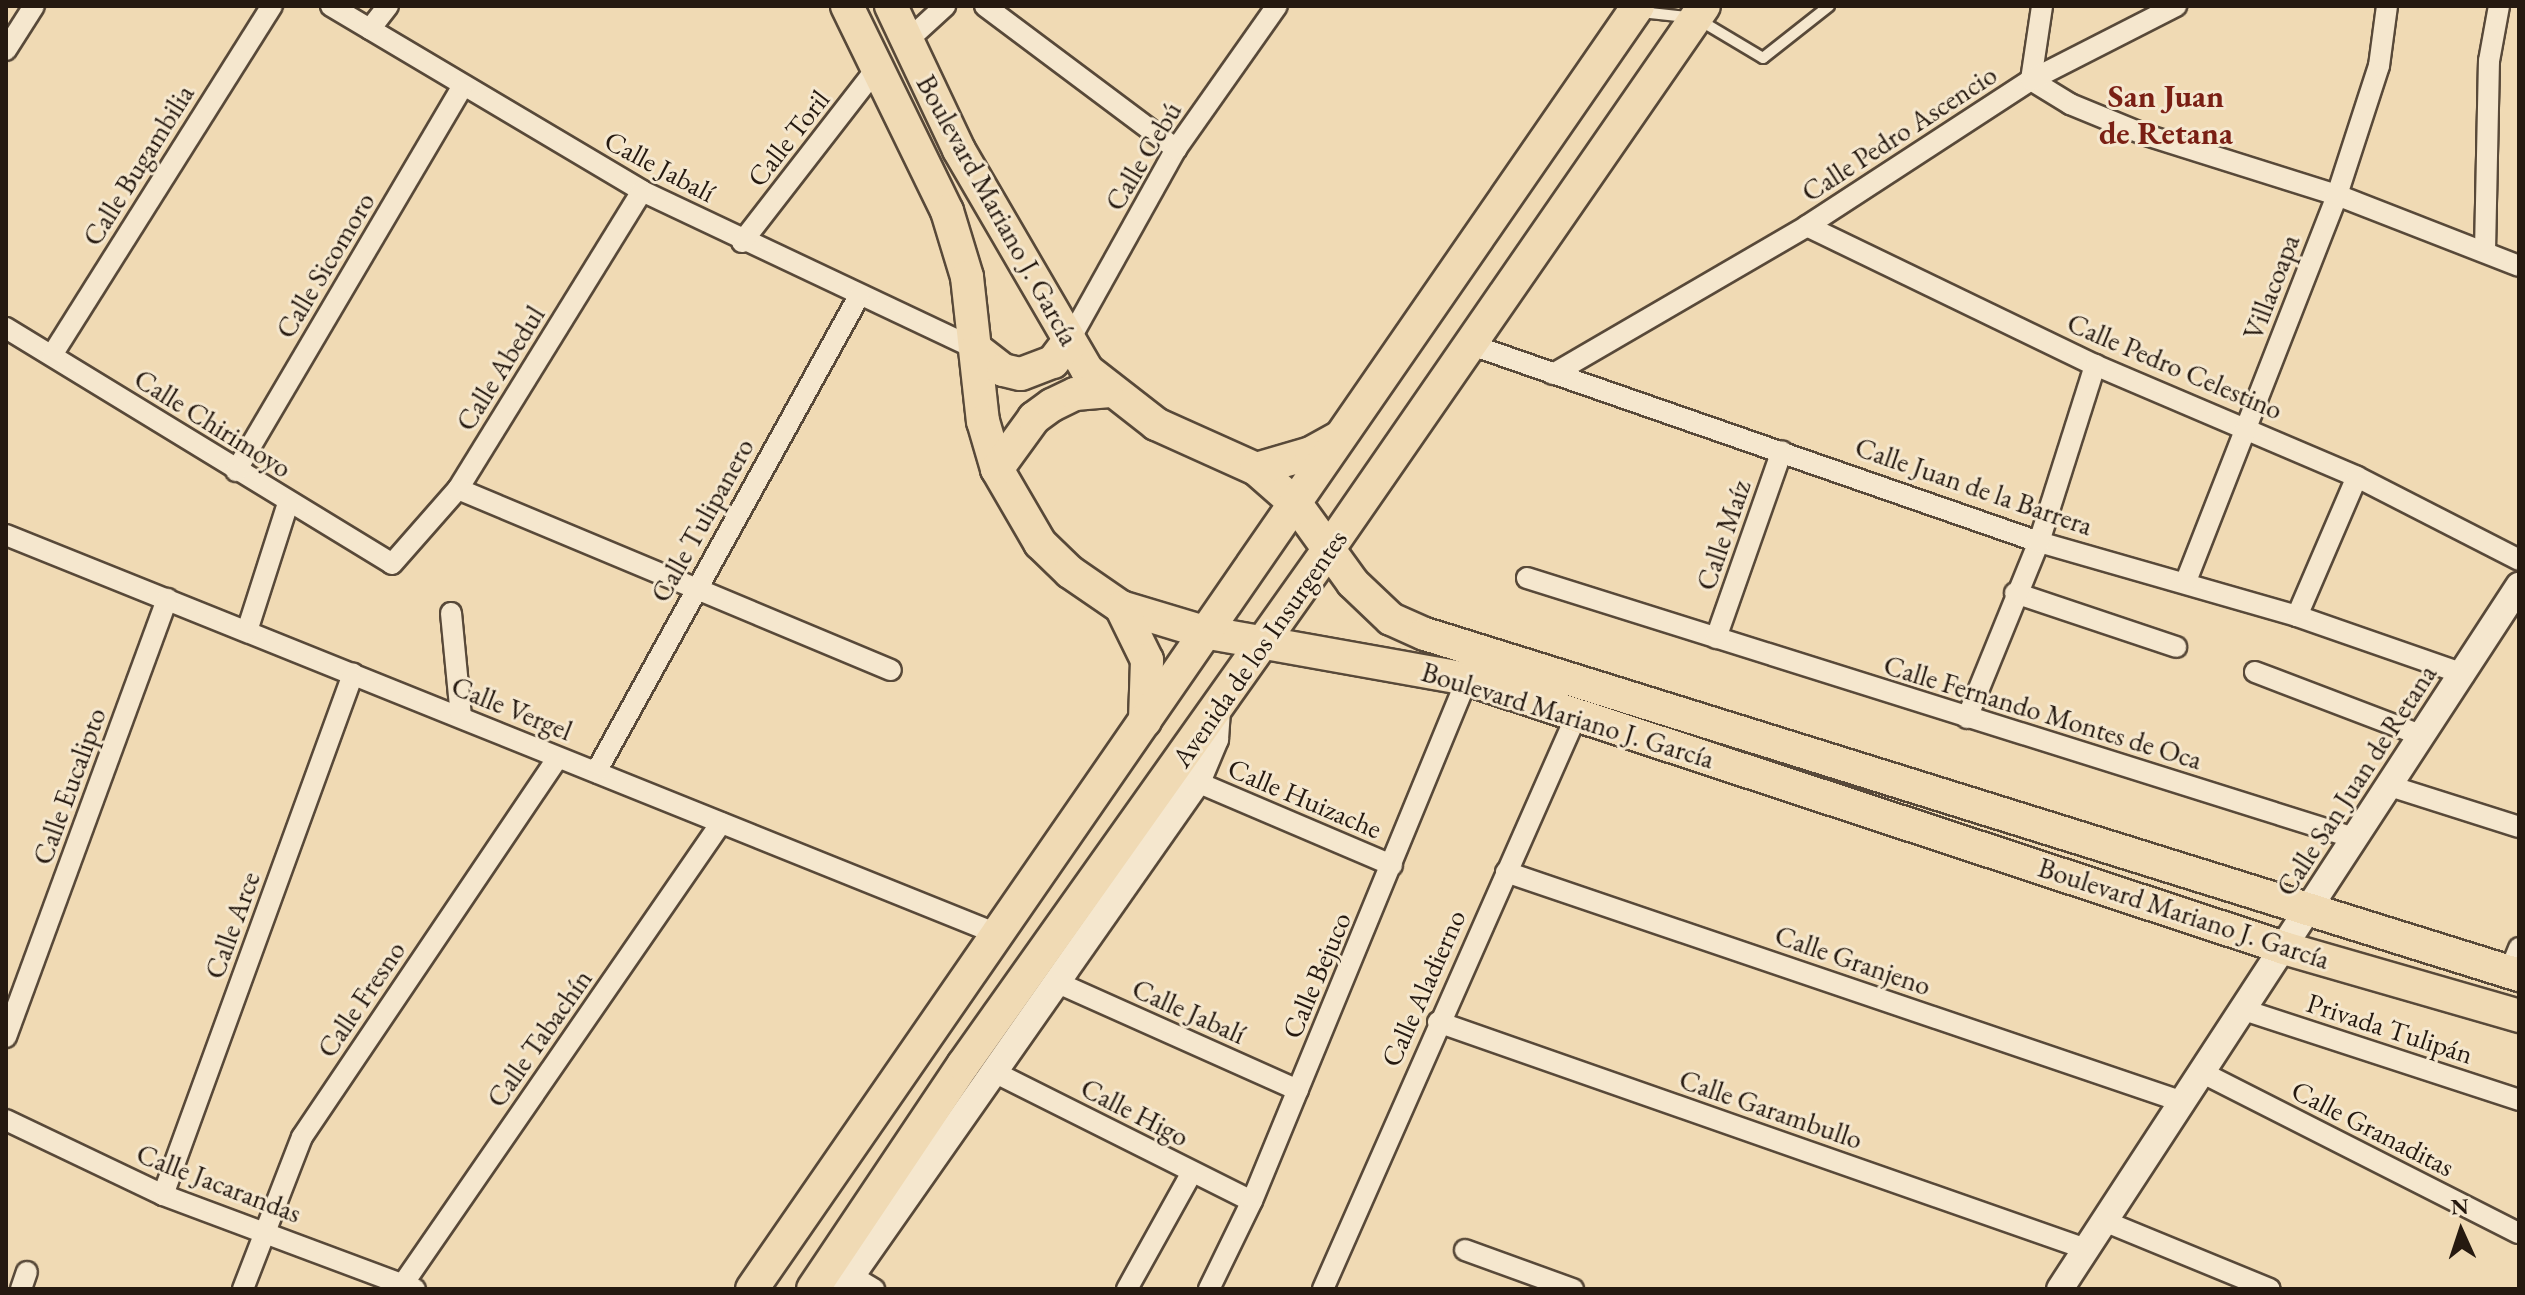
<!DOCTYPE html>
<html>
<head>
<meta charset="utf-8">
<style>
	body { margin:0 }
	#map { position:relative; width:2525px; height:1295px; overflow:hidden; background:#f0dab4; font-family:"EB Garamond",serif }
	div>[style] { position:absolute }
	.roads { filter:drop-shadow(2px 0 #584939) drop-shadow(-2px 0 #584939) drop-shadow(0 2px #584939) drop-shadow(0 -2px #584939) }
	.service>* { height:10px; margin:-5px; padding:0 5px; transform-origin:5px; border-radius:5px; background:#f5e7ce }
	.minor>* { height:20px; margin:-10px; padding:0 10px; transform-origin:10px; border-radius:10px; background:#f5e7ce }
	.tertiary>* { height:26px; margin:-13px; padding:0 13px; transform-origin:13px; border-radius:13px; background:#f5e7ce }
	.primary>* { height:32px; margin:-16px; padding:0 16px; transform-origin:16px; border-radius:16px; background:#f0dab4 }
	span { translate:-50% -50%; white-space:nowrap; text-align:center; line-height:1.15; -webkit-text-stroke:6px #f5e7ce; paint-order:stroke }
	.street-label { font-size:28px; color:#251910 }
	.quarter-label { font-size:32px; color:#7a1f14; font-weight:700 }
	.frame { position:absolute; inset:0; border:8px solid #251910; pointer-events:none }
	.north { position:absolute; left:2421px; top:1191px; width:80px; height:80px; -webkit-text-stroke:6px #f5e7ce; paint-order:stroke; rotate:357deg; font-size:22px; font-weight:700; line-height:32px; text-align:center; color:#251910 }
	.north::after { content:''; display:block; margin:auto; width:28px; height:36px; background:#251910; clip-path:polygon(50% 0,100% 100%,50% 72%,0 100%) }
</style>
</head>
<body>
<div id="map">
	<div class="roads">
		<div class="service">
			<i style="left:1641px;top:12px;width:55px;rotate:6.2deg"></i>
			<i style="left:1696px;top:18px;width:78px;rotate:30.8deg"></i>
			<i style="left:1763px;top:58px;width:84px;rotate:-38.2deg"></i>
		</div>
		<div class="minor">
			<i style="left:331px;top:6px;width:362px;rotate:30.7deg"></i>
			<i style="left:642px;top:191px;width:369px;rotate:25.3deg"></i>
			<i style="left:985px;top:6px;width:239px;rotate:36.8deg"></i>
			<i style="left:370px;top:29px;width:29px;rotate:-52deg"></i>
			<i style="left:907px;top:41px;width:52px;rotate:-42.6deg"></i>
			<i style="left:6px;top:50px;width:52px;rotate:-57.5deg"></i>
			<i style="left:2031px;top:80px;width:46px;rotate:31.6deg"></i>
			<i style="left:2070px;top:104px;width:79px;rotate:22.3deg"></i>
			<i style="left:2143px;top:134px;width:203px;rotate:17.5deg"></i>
			<i style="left:2337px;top:195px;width:195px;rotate:21.3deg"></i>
			<i style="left:2031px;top:80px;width:75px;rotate:-81.5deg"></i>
			<i style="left:1807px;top:226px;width:320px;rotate:25.8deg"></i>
			<i style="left:2095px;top:365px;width:285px;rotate:23.1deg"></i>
			<i style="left:2357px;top:477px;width:182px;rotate:27.1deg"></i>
			<i style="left:742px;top:242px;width:220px;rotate:-52.2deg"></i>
			<i style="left:2485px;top:251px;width:190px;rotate:-88.8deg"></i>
			<i style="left:2489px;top:61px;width:56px;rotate:-79.7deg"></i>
			<i style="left:6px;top:328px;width:452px;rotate:31.4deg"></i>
			<i style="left:392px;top:564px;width:100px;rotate:-48.7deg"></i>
			<i style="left:458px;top:489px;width:350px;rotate:-58.3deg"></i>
			<i style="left:1069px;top:341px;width:220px;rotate:-60.9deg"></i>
			<i style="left:1176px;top:149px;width:175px;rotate:-54.8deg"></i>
			<i style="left:1469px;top:344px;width:603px;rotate:19.16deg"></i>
			<i style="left:2039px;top:542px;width:268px;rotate:16deg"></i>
			<i style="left:2297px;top:616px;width:177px;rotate:19.2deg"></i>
			<i style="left:52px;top:355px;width:413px;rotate:-57.8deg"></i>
			<i style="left:1553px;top:374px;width:294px;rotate:-30.2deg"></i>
			<i style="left:1807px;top:226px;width:267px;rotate:-33.1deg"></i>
			<i style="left:2031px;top:80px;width:163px;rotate:-27deg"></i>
			<i style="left:236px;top:471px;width:446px;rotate:-59.5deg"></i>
			<i style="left:458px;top:489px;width:469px;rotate:22.7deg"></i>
			<i style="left:6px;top:535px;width:1066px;rotate:21.92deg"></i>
			<i style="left:1527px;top:578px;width:867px;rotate:17.45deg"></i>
			<i style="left:2186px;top:581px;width:414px;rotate:-68.6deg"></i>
			<i style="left:2337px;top:195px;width:136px;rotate:-72deg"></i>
			<i style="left:2379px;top:66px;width:61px;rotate:-82.4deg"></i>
			<i style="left:2015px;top:593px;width:170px;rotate:18.5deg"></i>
			<i style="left:451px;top:613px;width:104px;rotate:84.5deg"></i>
			<i style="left:2297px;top:616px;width:151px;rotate:-66.7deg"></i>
			<i style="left:247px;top:631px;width:134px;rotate:-72.2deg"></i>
			<i style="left:1716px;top:638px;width:198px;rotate:-70.6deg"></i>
			<i style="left:2255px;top:672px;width:180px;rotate:20.9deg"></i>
			<i style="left:1967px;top:718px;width:190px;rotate:-67.8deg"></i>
			<i style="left:2039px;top:542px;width:186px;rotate:-72.4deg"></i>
			<i style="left:596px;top:772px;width:544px;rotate:-61.08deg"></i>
			<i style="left:1197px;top:782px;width:212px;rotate:23.1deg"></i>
			<i style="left:2390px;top:786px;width:135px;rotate:17.6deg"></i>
			<i style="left:1506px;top:872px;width:715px;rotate:18.76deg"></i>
			<i style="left:2509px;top:973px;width:27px;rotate:-68deg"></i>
			<i style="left:1056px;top:982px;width:265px;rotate:24.1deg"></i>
			<i style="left:2244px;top:1010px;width:289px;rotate:18.1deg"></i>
			<i style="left:1438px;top:1022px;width:687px;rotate:19.31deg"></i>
			<i style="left:6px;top:1037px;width:467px;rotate:-69.8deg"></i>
			<i style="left:994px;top:1072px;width:288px;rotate:26.6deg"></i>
			<i style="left:2201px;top:1072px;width:356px;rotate:26.9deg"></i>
			<i style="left:6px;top:1120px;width:174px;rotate:25.5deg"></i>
			<i style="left:163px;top:1195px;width:269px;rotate:20.5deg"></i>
			<i style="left:163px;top:1195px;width:555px;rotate:-69.96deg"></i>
			<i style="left:2104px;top:1221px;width:179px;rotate:22.3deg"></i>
			<i style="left:1465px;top:1250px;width:115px;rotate:19.9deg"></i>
			<i style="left:852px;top:1276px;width:26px;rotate:31deg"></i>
			<i style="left:403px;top:1284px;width:560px;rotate:-55.4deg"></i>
			<i style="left:21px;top:1289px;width:18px;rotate:-71deg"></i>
			<i style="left:243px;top:1289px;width:163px;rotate:-68.8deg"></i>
			<i style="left:302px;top:1137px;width:457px;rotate:-56deg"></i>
			<i style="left:1127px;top:1289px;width:134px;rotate:-60.9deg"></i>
			<i style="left:1209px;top:1289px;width:98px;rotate:-64deg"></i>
			<i style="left:1252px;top:1201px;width:565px;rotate:-67.61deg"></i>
			<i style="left:1323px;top:1289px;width:631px;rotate:-66.16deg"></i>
		</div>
		<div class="tertiary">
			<i style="left:842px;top:1289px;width:619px;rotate:-55deg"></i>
			<i style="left:1197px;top:782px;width:47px;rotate:-67.3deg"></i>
			<i style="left:1215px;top:739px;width:32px;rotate:-86deg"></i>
			<i style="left:2060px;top:1289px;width:840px;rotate:-56.86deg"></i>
		</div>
		<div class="primary">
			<i style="left:847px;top:6px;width:228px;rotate:64deg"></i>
			<i style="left:947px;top:211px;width:69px;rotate:73.1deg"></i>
			<i style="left:967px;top:277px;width:145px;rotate:83.7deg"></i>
			<i style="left:983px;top:421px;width:50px;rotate:73.7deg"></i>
			<i style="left:997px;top:469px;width:86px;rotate:59.8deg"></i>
			<i style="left:1040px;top:543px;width:42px;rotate:44deg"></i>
			<i style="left:1070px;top:572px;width:62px;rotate:34.5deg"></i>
			<i style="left:1121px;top:607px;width:87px;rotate:16.8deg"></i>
			<i style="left:1204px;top:632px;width:267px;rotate:10.1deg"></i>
			<i style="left:1467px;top:679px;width:860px;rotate:18.22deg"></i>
			<i style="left:2284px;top:948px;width:245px;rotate:16.1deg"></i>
			<i style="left:891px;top:6px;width:159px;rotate:64.7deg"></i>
			<i style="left:959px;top:150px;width:255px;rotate:59.8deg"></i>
			<i style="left:1087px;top:370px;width:88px;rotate:38deg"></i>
			<i style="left:1156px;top:424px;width:110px;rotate:24.2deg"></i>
			<i style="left:1256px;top:469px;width:53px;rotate:41.2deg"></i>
			<i style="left:1296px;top:504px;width:97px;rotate:54.2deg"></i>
			<i style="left:1353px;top:583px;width:52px;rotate:43.5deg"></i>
			<i style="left:1391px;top:619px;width:37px;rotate:24deg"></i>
			<i style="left:1425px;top:634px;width:1146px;rotate:17.31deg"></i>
			<i style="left:976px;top:349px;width:34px;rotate:38deg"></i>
			<i style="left:1003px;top:370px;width:18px;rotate:13deg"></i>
			<i style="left:1021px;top:374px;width:34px;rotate:-21deg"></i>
			<i style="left:1053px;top:362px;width:26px;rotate:-53deg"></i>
			<i style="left:997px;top:469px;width:63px;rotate:-54deg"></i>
			<i style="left:1034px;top:418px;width:22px;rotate:-36deg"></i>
			<i style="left:1052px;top:405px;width:25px;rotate:-26deg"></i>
			<i style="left:1075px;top:394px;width:32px;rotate:-5deg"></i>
			<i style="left:1256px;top:469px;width:57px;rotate:-16.2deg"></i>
			<i style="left:1311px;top:453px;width:31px;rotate:-29deg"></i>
			<i style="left:1121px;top:607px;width:59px;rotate:63.9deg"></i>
			<i style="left:1147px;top:660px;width:61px;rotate:91.9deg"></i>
			<i style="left:752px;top:1289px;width:1559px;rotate:-55.37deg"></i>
			<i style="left:813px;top:1289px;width:270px;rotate:-56.2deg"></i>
			<i style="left:963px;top:1065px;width:631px;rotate:-54.67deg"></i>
			<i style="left:1328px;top:550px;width:661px;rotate:-55.35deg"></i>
		</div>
	</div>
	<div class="street-label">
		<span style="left:1899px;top:133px;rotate:-33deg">Calle Pedro Ascencio</span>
		<span style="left:788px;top:138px;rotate:-52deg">Calle Toril</span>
		<span style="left:1143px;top:156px;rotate:-59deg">Calle Cebú</span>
		<span style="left:138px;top:165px;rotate:-58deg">Calle Bugambilia</span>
		<span style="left:660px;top:166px;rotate:28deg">Calle Jabalí</span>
		<span style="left:998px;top:210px;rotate:61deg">Boulevard Mariano J. García</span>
		<span style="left:325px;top:265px;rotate:-59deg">Calle Sicomoro</span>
		<span style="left:2271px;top:287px;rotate:-69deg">Villacoapa</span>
		<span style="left:2175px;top:366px;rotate:23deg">Calle Pedro Celestino</span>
		<span style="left:500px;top:368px;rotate:-58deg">Calle Abedul</span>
		<span style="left:213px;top:423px;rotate:32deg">Calle Chirimoyo</span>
		<span style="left:1974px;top:486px;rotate:19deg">Calle Juan de la Barrera</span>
		<span style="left:702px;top:520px;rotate:-61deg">Calle Tulipanero</span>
		<span style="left:1723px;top:535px;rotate:-71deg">Calle Maíz</span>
		<span style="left:1259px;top:648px;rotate:-55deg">Avenida de los Insurgentes</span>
		<span style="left:512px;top:708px;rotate:22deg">Calle Vergel</span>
		<span style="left:2043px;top:712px;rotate:17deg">Calle Fernando Montes de Oca</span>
		<span style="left:1568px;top:715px;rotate:17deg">Boulevard Mariano J. García</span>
		<span style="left:2356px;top:780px;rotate:-57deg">Calle San Juan de Retana</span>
		<span style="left:69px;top:786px;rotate:-70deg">Calle Eucalipto</span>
		<span style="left:1305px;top:798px;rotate:23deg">Calle Huizache</span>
		<span style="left:2184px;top:913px;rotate:18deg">Boulevard Mariano J. García</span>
		<span style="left:232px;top:925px;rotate:-70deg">Calle Arce</span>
		<span style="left:1853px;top:960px;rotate:19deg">Calle Granjeno</span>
		<span style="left:1316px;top:975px;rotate:-67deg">Calle Bejuco</span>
		<span style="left:1423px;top:988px;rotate:-66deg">Calle Aladierno</span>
		<span style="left:361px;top:999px;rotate:-56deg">Calle Fresno</span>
		<span style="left:1189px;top:1011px;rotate:24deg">Calle Jabalí</span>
		<span style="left:2390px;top:1028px;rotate:18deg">Privada Tulipán</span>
		<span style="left:539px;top:1038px;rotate:-55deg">Calle Tabachín</span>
		<span style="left:1771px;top:1109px;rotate:19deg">Calle Garambullo</span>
		<span style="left:1135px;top:1112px;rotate:27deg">Calle Higo</span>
		<span style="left:2373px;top:1128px;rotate:27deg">Calle Granaditas</span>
		<span style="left:219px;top:1183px;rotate:21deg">Calle Jacarandas</span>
	</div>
	<div class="quarter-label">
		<span style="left:2166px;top:115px">San Juan<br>de Retana</span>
	</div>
	<div class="frame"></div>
	<div class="north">N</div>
</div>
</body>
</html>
